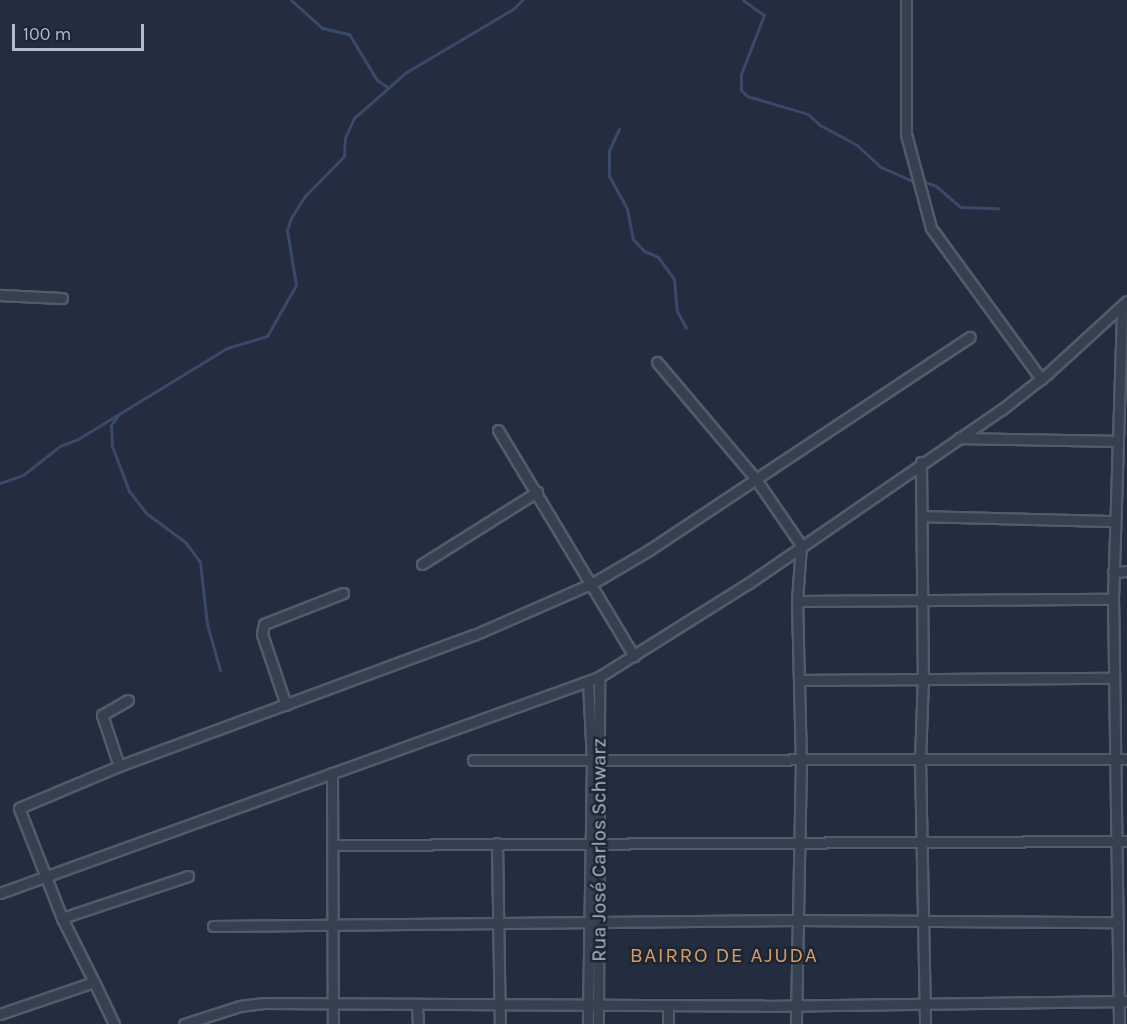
<!DOCTYPE html>
<html>
<head>
<meta charset="utf-8">
<style>
	body { margin:0 }
	#map { position:relative; width:1127px; height:1024px; overflow:hidden; background:#232d3f; font-family:Karla,sans-serif }
	div>[style] { position:absolute }
	.stream>* { height:3px; margin:-1.5px; padding:0 1.5px; transform-origin:1.5px; border-radius:1.5px; background:#384969 }
	.roads { filter:drop-shadow(2px 0 #525b6a) drop-shadow(-2px 0 #525b6a) drop-shadow(0 2px #525b6a) drop-shadow(0 -2px #525b6a) }
	.minor>* { height:9px; margin:-4.5px; padding:0 4.5px; transform-origin:4.5px; border-radius:4.5px; background:#37404f }
	span { translate:-50% -50%; white-space:nowrap; text-align:center; line-height:1.15; -webkit-text-stroke:5px #1c2534; paint-order:stroke }
	.street-label { font-size:20px; color:#b3bbca }
	.neighbourhood-label { font-size:21px; color:#d89c60; letter-spacing:1.5px }
	.scale { position:absolute; left:12px; top:24px; width:132px; height:27px; box-sizing:border-box; border:3px solid #b3bbca; border-top:0; padding-left:8px; font-size:18px; line-height:21px; white-space:nowrap; color:#b3bbca; -webkit-text-stroke:4px #1c2534; paint-order:stroke }
</style>
</head>
<body>
<div id="map">
	<div class="stream">
		<i style="left:291px;top:0;width:42px;rotate:42.1deg"></i>
		<i style="left:322px;top:28px;width:28px;rotate:13deg"></i>
		<i style="left:349px;top:34px;width:54px;rotate:58.7deg"></i>
		<i style="left:377px;top:80px;width:14px;rotate:34deg"></i>
		<i style="left:743px;top:0;width:26px;rotate:36deg"></i>
		<i style="left:764px;top:15px;width:63px;rotate:111.3deg"></i>
		<i style="left:741px;top:74px;width:16px;rotate:90deg"></i>
		<i style="left:741px;top:90px;width:8px;rotate:45deg"></i>
		<i style="left:747px;top:96px;width:64px;rotate:16.4deg"></i>
		<i style="left:808px;top:114px;width:16px;rotate:43deg"></i>
		<i style="left:820px;top:125px;width:42px;rotate:28.4deg"></i>
		<i style="left:857px;top:145px;width:33px;rotate:43deg"></i>
		<i style="left:881px;top:167px;width:34px;rotate:24deg"></i>
		<i style="left:619px;top:129px;width:23px;rotate:115deg"></i>
		<i style="left:609px;top:150px;width:26px;rotate:90deg"></i>
		<i style="left:609px;top:176px;width:38px;rotate:61deg"></i>
		<i style="left:627px;top:209px;width:31px;rotate:79deg"></i>
		<i style="left:633px;top:239px;width:16px;rotate:47deg"></i>
		<i style="left:644px;top:251px;width:15px;rotate:23deg"></i>
		<i style="left:658px;top:257px;width:27px;rotate:54deg"></i>
		<i style="left:674px;top:279px;width:32px;rotate:85deg"></i>
		<i style="left:677px;top:311px;width:19px;rotate:62deg"></i>
		<i style="left:925px;top:182px;width:12px;rotate:20deg"></i>
		<i style="left:936px;top:186px;width:32px;rotate:41deg"></i>
		<i style="left:960px;top:207px;width:38px;rotate:2deg"></i>
		<i style="left:119px;top:414px;width:14px;rotate:126deg"></i>
		<i style="left:111px;top:425px;width:21px;rotate:87deg"></i>
		<i style="left:112px;top:446px;width:48px;rotate:69.3deg"></i>
		<i style="left:129px;top:491px;width:28px;rotate:52deg"></i>
		<i style="left:146px;top:513px;width:49px;rotate:36.6deg"></i>
		<i style="left:185px;top:542px;width:25px;rotate:53deg"></i>
		<i style="left:200px;top:562px;width:62px;rotate:83.6deg"></i>
		<i style="left:207px;top:624px;width:48px;rotate:74.2deg"></i>
		<i style="left:0;top:483px;width:24px;rotate:-19deg"></i>
		<i style="left:23px;top:475px;width:47px;rotate:-38.1deg"></i>
		<i style="left:60px;top:446px;width:19px;rotate:-21deg"></i>
		<i style="left:78px;top:439px;width:175px;rotate:-31.4deg"></i>
		<i style="left:227px;top:348px;width:42px;rotate:-16.7deg"></i>
		<i style="left:267px;top:336px;width:59px;rotate:-60.4deg"></i>
		<i style="left:296px;top:285px;width:56px;rotate:-99.3deg"></i>
		<i style="left:287px;top:230px;width:13px;rotate:-72deg"></i>
		<i style="left:291px;top:218px;width:25px;rotate:-58deg"></i>
		<i style="left:304px;top:197px;width:57px;rotate:-45.7deg"></i>
		<i style="left:344px;top:156px;width:18px;rotate:-87deg"></i>
		<i style="left:345px;top:138px;width:22px;rotate:-66deg"></i>
		<i style="left:354px;top:118px;width:68px;rotate:-41.4deg"></i>
		<i style="left:405px;top:73px;width:126px;rotate:-30.7deg"></i>
		<i style="left:513px;top:9px;width:13px;rotate:-45deg"></i>
	</div>
	<div class="roads">
		<div class="minor">
			<i style="left:906px;top:0;width:134px;rotate:90deg"></i>
			<i style="left:906px;top:134px;width:97px;rotate:75.1deg"></i>
			<i style="left:931px;top:228px;width:187px;rotate:53.9deg"></i>
			<i style="left:0;top:295px;width:62px;rotate:2.8deg"></i>
			<i style="left:657px;top:362px;width:152px;rotate:49.8deg"></i>
			<i style="left:755px;top:478px;width:81px;rotate:55.5deg"></i>
			<i style="left:801px;top:545px;width:56px;rotate:94.1deg"></i>
			<i style="left:797px;top:601px;width:159px;rotate:88.6deg"></i>
			<i style="left:801px;top:760px;width:264px;rotate:91.1deg"></i>
			<i style="left:498px;top:430px;width:264px;rotate:59deg"></i>
			<i style="left:959px;top:438px;width:158px;rotate:1.1deg"></i>
			<i style="left:921px;top:462px;width:216px;rotate:89.5deg"></i>
			<i style="left:923px;top:678px;width:81px;rotate:92.1deg"></i>
			<i style="left:920px;top:759px;width:265px;rotate:88.9deg"></i>
			<i style="left:922px;top:516px;width:192px;rotate:1.5deg"></i>
			<i style="left:422px;top:564px;width:136px;rotate:-32.1deg"></i>
			<i style="left:1113px;top:572px;width:14px;rotate:-4deg"></i>
			<i style="left:797px;top:601px;width:316px;rotate:-0.4deg"></i>
			<i style="left:799px;top:680px;width:315px;rotate:-0.4deg"></i>
			<i style="left:588px;top:682px;width:79px;rotate:87.1deg"></i>
			<i style="left:592px;top:761px;width:263px;rotate:90.9deg"></i>
			<i style="left:286px;top:705px;width:75px;rotate:-108.7deg"></i>
			<i style="left:262px;top:634px;width:10px;rotate:-79deg"></i>
			<i style="left:264px;top:624px;width:85px;rotate:-21.4deg"></i>
			<i style="left:473px;top:760px;width:654px;rotate:-0.09deg"></i>
			<i style="left:119px;top:766px;width:54px;rotate:-108.4deg"></i>
			<i style="left:102px;top:715px;width:30px;rotate:-30deg"></i>
			<i style="left:332px;top:773px;width:251px;rotate:89.8deg"></i>
			<i style="left:497px;top:843px;width:181px;rotate:89.1deg"></i>
			<i style="left:334px;top:845px;width:793px;rotate:-0.29deg"></i>
			<i style="left:0;top:893px;width:637px;rotate:-19.83deg"></i>
			<i style="left:599px;top:677px;width:177px;rotate:-32.1deg"></i>
			<i style="left:749px;top:583px;width:306px;rotate:-34.5deg"></i>
			<i style="left:1001px;top:410px;width:58px;rotate:-38deg"></i>
			<i style="left:1047px;top:374px;width:108px;rotate:-42.4deg"></i>
			<i style="left:62px;top:918px;width:133px;rotate:-18.4deg"></i>
			<i style="left:213px;top:926px;width:583px;rotate:-0.59deg"></i>
			<i style="left:796px;top:920px;width:322px;rotate:0.4deg"></i>
			<i style="left:94px;top:982px;width:47px;rotate:64.5deg"></i>
			<i style="left:417px;top:1006px;width:18px;rotate:87deg"></i>
			<i style="left:0;top:1014px;width:99px;rotate:-18.8deg"></i>
			<i style="left:94px;top:982px;width:72px;rotate:-116.6deg"></i>
			<i style="left:62px;top:918px;width:118px;rotate:-111.4deg"></i>
			<i style="left:19px;top:808px;width:108px;rotate:-22.8deg"></i>
			<i style="left:119px;top:766px;width:378px;rotate:-20.3deg"></i>
			<i style="left:474px;top:635px;width:130px;rotate:-23.6deg"></i>
			<i style="left:593px;top:583px;width:65px;rotate:-30.5deg"></i>
			<i style="left:649px;top:550px;width:385px;rotate:-33.6deg"></i>
			<i style="left:184px;top:1024px;width:59px;rotate:-17.8deg"></i>
			<i style="left:240px;top:1006px;width:24px;rotate:-7deg"></i>
			<i style="left:264px;top:1003px;width:499px;rotate:0.3deg"></i>
			<i style="left:763px;top:1006px;width:364px;rotate:-0.8deg"></i>
			<i style="left:598px;top:1024px;width:347px;rotate:-89.8deg"></i>
			<i style="left:668px;top:1024px;width:19px;rotate:-90deg"></i>
			<i style="left:1119px;top:1024px;width:425px;rotate:-90.8deg"></i>
			<i style="left:1113px;top:599px;width:291px;rotate:-88.2deg"></i>
		</div>
	</div>
	<div class="street-label">
		<span style="left:599px;top:850px;rotate:-90deg">Rua José Carlos Schwarz</span>
	</div>
	<div class="neighbourhood-label">
		<span style="left:724px;top:955px">BAIRRO DE AJUDA</span>
	</div>
	<div class="scale">100 m</div>
</div>
</body>
</html>
